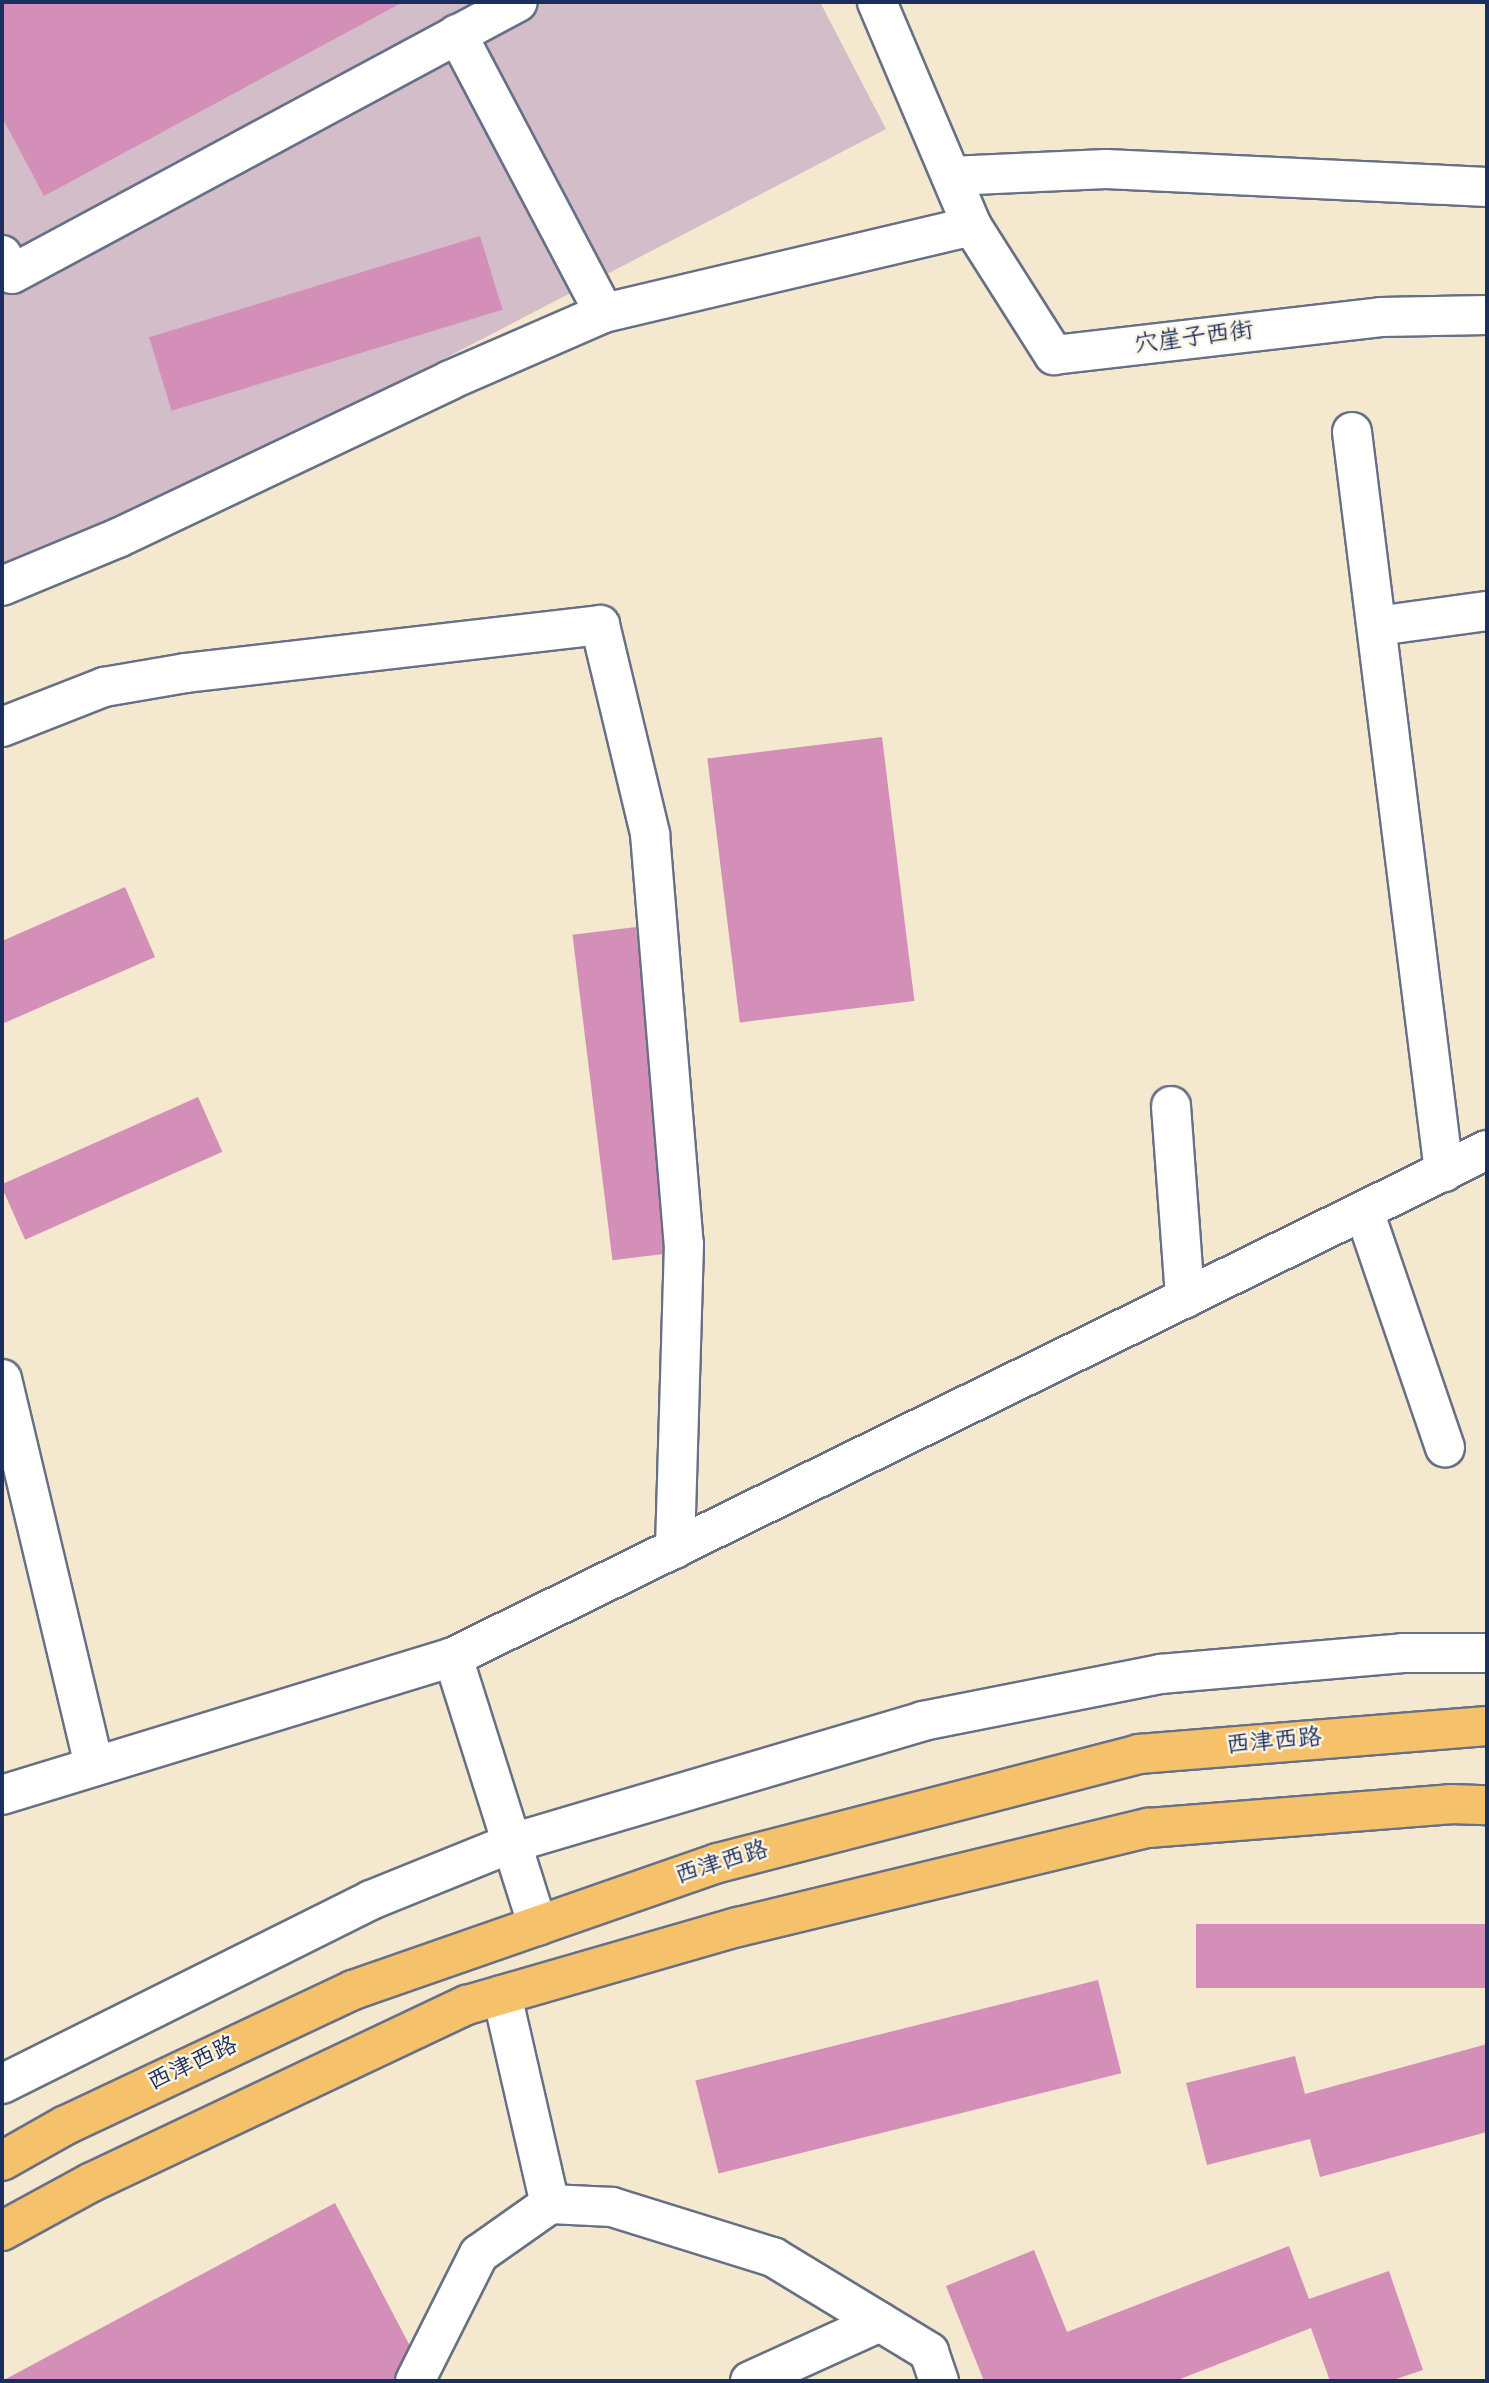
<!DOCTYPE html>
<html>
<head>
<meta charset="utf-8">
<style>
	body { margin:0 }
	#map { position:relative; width:1489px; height:2383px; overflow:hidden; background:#f4e9cf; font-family:"Indie Flower","LXGW WenKai TC",sans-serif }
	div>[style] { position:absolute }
	.industrial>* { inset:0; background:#d2bdc8 }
	.building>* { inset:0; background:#d48fb9; transform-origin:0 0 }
	.roads { filter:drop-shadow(2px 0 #677086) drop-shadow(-2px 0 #677086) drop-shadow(0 2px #677086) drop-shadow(0 -2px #677086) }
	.minor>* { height:38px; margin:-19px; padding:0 19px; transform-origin:19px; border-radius:19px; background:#fff }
	.major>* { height:38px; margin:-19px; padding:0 19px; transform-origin:19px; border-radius:19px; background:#f5c16b }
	span { translate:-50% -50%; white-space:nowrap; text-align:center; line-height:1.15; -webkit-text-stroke:5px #fcf5e5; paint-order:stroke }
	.street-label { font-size:24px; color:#1b2f5e }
	.frame { position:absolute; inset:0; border:4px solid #1b2f5e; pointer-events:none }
</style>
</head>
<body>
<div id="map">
	<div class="industrial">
		<i style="clip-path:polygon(2px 2px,820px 2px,886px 129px,180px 496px,2px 564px)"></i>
	</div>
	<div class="building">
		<i style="clip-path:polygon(2px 2px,403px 2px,44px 196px,2px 117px)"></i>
		<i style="left:480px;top:236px;width:77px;height:346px;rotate:73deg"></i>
		<i style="left:882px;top:737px;width:266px;height:176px;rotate:83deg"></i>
		<i style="clip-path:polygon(125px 887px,155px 957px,2px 1024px,2px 941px)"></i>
		<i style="left:636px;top:927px;width:328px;height:64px;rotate:83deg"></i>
		<i style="left:198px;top:1097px;width:60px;height:216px;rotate:66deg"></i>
		<i style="left:1487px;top:1924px;width:64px;height:291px;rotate:90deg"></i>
		<i style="left:1098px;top:1980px;width:96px;height:415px;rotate:76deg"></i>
		<i style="clip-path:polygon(1487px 2044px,1487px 2132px,1320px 2177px,1310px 2139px,1207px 2165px,1186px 2083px,1295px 2056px,1305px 2094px)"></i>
		<i style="clip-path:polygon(335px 2203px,421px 2367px,394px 2381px,2px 2381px)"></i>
		<i style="clip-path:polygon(1289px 2246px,1309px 2299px,1389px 2271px,1423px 2370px,1390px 2381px,1330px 2381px,1311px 2328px,1175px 2381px,984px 2381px,946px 2286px,1034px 2250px,1067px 2332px)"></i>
	</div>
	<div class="roads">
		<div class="minor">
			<i style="left:457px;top:34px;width:315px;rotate:62.2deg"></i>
			<i style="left:951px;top:176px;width:155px;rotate:-2.6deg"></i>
			<i style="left:1106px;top:169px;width:381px;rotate:2.7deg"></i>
			<i style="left:972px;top:226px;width:153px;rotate:57.6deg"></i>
			<i style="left:1054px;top:355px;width:329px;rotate:-6.6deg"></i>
			<i style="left:1381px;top:317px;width:106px;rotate:-1.1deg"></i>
			<i style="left:2px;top:255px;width:21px;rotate:62deg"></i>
			<i style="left:12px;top:274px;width:574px;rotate:-28.26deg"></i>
			<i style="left:1352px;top:432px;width:746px;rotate:82.91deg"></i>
			<i style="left:2px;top:586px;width:126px;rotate:-22.5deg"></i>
			<i style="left:118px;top:538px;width:368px;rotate:-25.4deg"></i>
			<i style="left:450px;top:380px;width:168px;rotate:-23.5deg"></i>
			<i style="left:604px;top:313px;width:378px;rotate:-13.3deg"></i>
			<i style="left:972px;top:226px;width:243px;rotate:-113deg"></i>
			<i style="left:1377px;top:626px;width:111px;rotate:-7.8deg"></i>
			<i style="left:2px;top:727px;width:110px;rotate:-21.4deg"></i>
			<i style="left:104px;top:687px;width:83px;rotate:-9.7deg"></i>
			<i style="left:186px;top:673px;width:417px;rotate:-6.6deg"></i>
			<i style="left:600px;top:625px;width:215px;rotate:76.5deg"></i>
			<i style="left:650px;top:834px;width:411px;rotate:85.3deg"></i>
			<i style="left:684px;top:1244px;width:305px;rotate:91.7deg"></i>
			<i style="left:1171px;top:1106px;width:193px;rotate:85.8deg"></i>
			<i style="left:1364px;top:1211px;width:250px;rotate:71.1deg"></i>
			<i style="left:2px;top:1379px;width:398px;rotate:76.6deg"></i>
			<i style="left:453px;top:1657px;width:282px;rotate:72.5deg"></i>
			<i style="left:2px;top:1795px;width:472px;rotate:-17deg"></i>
			<i style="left:453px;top:1657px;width:1152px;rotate:-26.12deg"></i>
			<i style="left:502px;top:1995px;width:214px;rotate:77.1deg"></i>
			<i style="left:2px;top:2084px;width:412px;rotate:-26.5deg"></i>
			<i style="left:371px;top:1900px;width:152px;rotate:-22deg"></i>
			<i style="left:512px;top:1843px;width:429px;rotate:-16.5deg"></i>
			<i style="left:923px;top:1721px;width:242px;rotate:-11.2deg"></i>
			<i style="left:1160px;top:1674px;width:244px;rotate:-4.9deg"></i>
			<i style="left:1403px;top:1653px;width:84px"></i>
			<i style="left:415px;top:2381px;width:142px;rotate:-63.3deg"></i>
			<i style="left:479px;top:2254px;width:87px;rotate:-35.2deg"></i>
			<i style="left:550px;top:2204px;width:62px;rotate:2.8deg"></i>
			<i style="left:612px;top:2207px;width:169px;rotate:17.3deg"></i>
			<i style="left:773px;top:2257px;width:183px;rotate:31.3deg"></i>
			<i style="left:929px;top:2352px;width:31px;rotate:71deg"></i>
			<i style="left:750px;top:2381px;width:143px;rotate:-24.4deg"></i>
		</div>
		<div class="major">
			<i style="left:2px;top:2161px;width:73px;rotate:-29.4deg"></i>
			<i style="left:66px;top:2125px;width:317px;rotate:-25.2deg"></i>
			<i style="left:353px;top:1990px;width:386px;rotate:-19.2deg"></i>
			<i style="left:718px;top:1863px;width:435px;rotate:-14.5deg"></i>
			<i style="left:1139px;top:1754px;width:349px;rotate:-4.6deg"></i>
			<i style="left:2px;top:2231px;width:102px;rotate:-28.6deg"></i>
			<i style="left:92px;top:2182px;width:415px;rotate:-25.3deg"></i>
			<i style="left:467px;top:2005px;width:282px;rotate:-16.1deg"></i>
			<i style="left:738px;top:1927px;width:422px;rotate:-13.6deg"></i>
			<i style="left:1148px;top:1828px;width:303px;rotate:-4.5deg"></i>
			<i style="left:1450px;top:1804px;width:37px;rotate:2deg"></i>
		</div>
	</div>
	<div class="street-label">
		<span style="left:1194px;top:339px;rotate:-7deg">穴崖子西街</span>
		<span style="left:1274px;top:1743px;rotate:-5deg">西津西路</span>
		<span style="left:722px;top:1864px;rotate:-17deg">西津西路</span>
		<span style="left:193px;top:2065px;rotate:-25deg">西津西路</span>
	</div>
	<div class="frame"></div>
</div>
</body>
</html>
